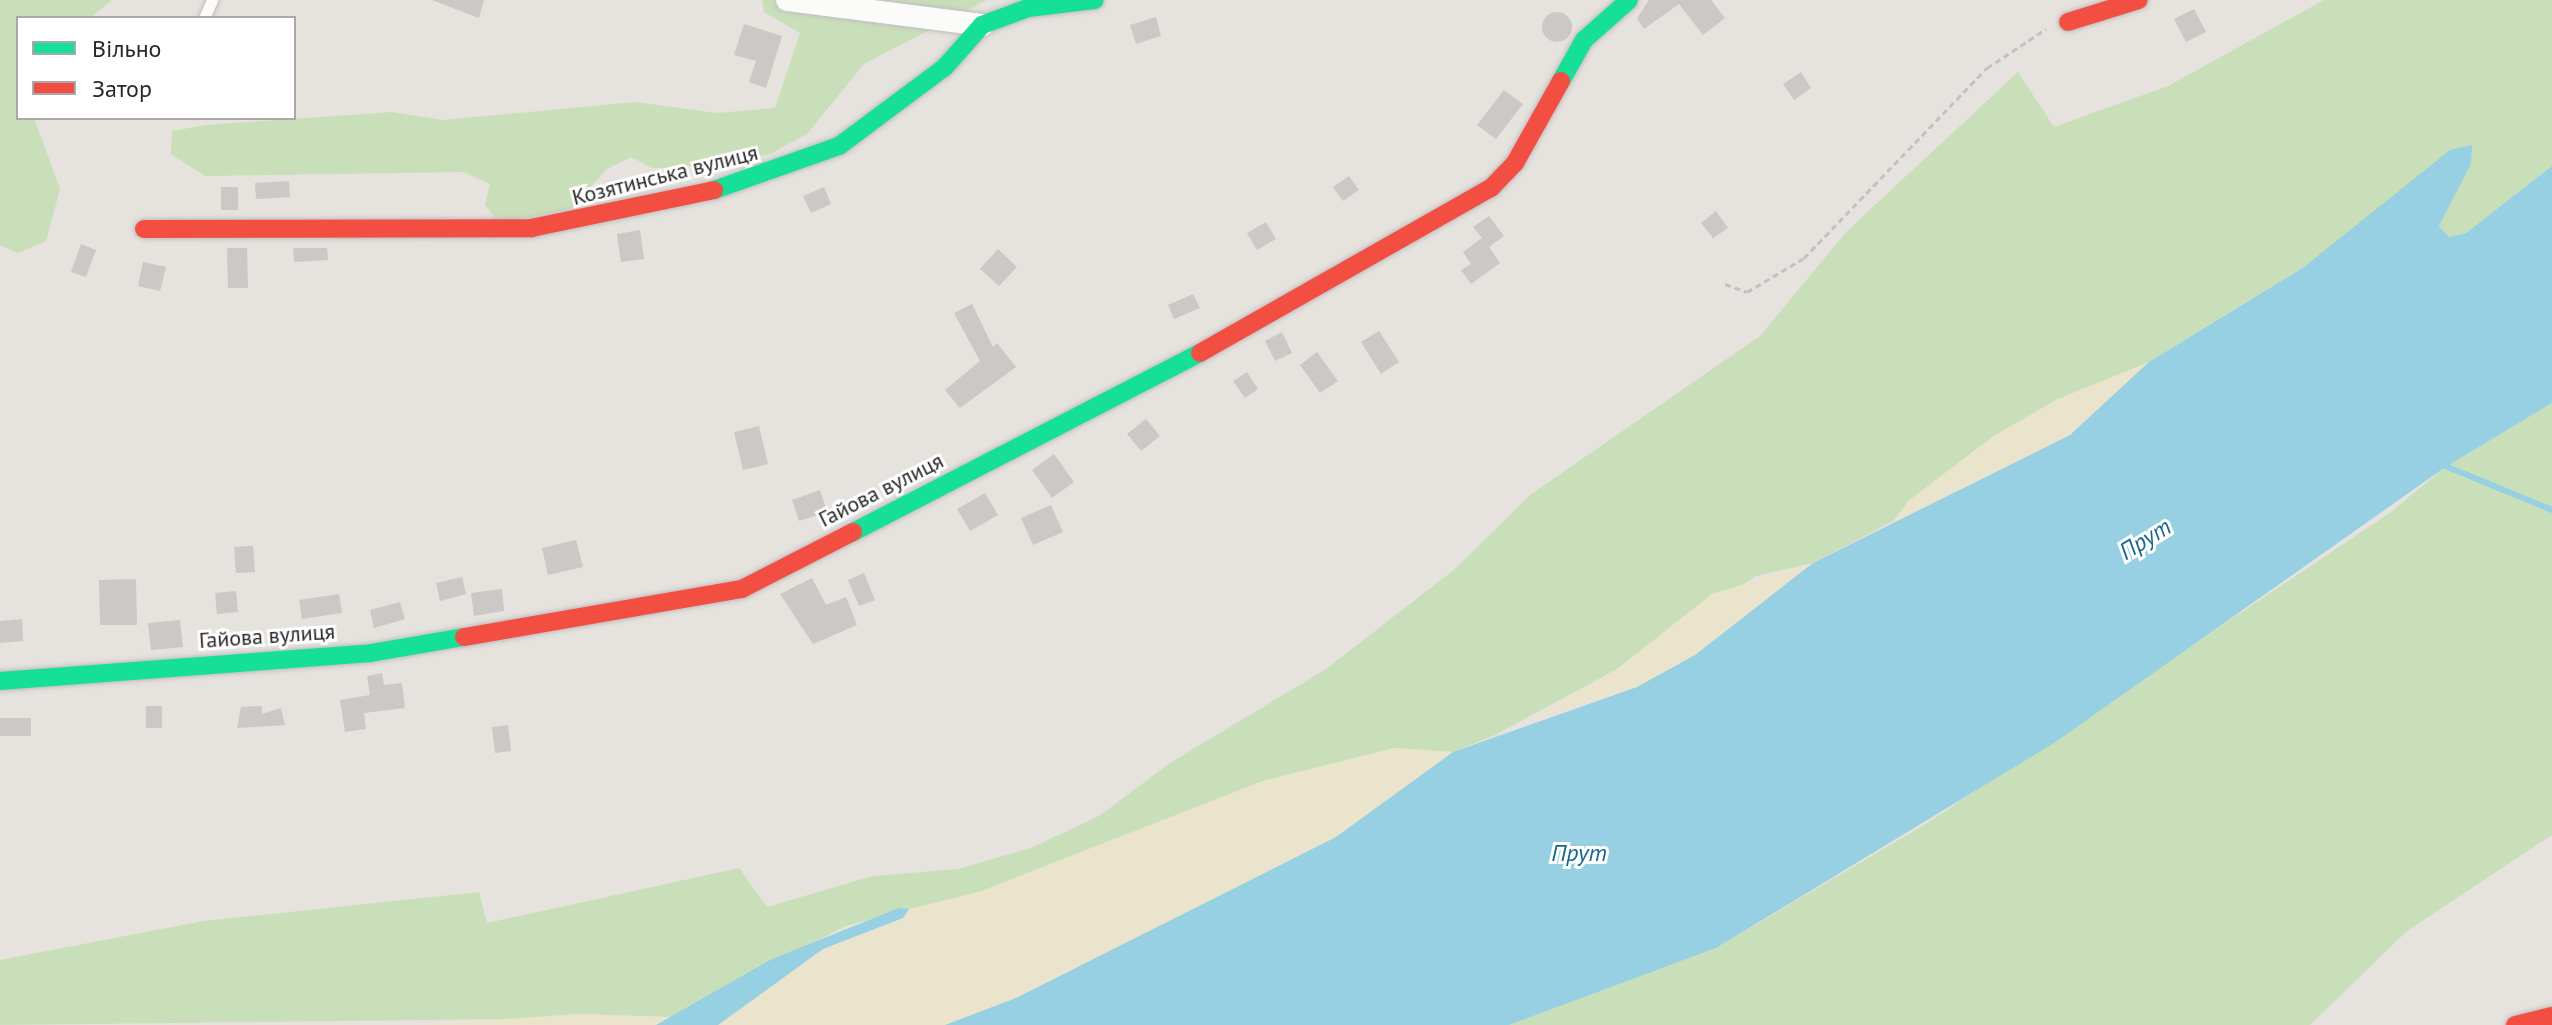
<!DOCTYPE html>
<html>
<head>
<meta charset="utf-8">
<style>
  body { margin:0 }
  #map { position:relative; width:2552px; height:1025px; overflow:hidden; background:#e6e2de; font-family:"PT Sans",sans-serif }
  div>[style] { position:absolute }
  .green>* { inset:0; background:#c9dfb9 }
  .sand>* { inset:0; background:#eae4cd }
  .water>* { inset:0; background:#96d0e2 }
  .stream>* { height:6px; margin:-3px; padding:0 3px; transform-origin:3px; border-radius:3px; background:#96d0e2 }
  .building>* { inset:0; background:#cbc8c5 }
  .round { border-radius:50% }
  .path>* { height:3px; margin-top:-1.5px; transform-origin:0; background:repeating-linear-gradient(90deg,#c3c2c2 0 6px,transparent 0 10px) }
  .roads { filter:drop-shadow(0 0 2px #c0bebf) drop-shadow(0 0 2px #c0bebf) }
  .lane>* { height:11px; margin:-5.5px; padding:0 5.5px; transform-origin:5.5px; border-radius:5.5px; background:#fbfbfa }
  .street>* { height:22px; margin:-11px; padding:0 11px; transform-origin:11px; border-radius:11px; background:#fbfbfa }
  .fast>* { height:18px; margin:-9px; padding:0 9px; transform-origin:9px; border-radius:9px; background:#16e098 }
  .jam>* { height:18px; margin:-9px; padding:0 9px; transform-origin:9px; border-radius:9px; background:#f24e42 }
  span { translate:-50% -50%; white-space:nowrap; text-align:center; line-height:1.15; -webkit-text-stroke:6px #fff; paint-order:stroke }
  .street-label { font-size:22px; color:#282828 }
  .water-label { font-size:24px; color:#17668d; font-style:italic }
  .legend { position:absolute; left:16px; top:16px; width:280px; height:104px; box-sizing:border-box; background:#fff; border:2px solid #a9a9a9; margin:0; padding:10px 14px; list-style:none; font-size:24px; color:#282828 }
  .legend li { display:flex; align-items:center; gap:16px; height:40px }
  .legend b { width:40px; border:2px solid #a9a9a9 }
</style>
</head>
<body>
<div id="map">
  <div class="green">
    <i style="clip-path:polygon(0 0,112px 0,90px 18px,18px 18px,18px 118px,34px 118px,60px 189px,46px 241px,18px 253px,0 245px)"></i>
    <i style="clip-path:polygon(762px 0,987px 0,864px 64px,807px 134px,770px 154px,675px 168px,652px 168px,631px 157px,607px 169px,571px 209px,499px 223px,485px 205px,490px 184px,463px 172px,205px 176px,171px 154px,172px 131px,206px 125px,392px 112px,443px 120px,635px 102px,717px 113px,775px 108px,800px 33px,764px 12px)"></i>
    <i style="clip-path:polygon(2324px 0,2552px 0,2552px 166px,2466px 233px,2449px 237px,2439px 226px,2471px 164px,2149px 362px,2056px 400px,1994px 436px,1909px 501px,1893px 521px,1813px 563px,1756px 576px,1617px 669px,1495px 735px,1453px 752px,1395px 748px,1263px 781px,979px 892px,845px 926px,676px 1017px,0 1025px,0 960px,203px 921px,479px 892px,487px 923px,739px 868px,767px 907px,873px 876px,958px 869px,1031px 848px,1099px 816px,1170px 763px,1326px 669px,1455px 569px,1530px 495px,1760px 336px,1847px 231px,2018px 72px,2054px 127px,2168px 86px)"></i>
    <i style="clip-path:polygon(2552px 403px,2552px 835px,2407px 931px,2310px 1025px,1509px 1025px,1716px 948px,1929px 822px,2391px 512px,2444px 468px)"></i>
  </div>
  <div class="sand">
    <i style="clip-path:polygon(2149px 362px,2070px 435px,1894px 521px,1908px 501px,1994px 436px,2056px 400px)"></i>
    <i style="clip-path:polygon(1813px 563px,1695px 655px,1637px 687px,1526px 721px,1617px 669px,1712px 594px)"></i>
    <i style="clip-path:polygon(1395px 748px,1453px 752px,1336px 837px,1016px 998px,945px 1025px,718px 1025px,775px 978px,823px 949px,903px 919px,909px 909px,979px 892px,1263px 781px)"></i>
    <i style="clip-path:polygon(579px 1014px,676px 1017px,656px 1025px,420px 1025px)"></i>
  </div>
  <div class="water">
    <i style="clip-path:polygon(2472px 145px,2471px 164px,2439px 226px,2449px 237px,2466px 233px,2552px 166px,2552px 403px,2444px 468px,2054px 743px,1716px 948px,1509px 1025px,945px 1025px,1016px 998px,1336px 837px,1453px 752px,1637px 687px,1695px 655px,1813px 563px,2070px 435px,2149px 362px,2304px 267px,2450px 150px)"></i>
    <i style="clip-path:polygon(899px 908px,909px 909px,903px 918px,823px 949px,718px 1025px,656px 1025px,772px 959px)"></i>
  </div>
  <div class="stream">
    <i style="left:2438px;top:463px;width:123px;rotate:22.4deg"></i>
  </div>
  <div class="building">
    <i style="clip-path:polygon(432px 0,484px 0,479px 18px)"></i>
    <i style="clip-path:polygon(1649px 0,1711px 0,1725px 18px,1703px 35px,1679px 4px,1644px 29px,1637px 18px)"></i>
    <i style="clip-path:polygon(2194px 9px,2206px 32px,2186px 42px,2174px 19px)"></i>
    <i class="round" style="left:1542px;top:12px;width:30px;height:30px"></i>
    <i style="clip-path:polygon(1156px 17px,1161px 36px,1136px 44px,1130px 25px)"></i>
    <i style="clip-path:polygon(744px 24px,782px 36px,766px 88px,749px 82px,756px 61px,734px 55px)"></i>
    <i style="clip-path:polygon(1801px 72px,1811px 88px,1794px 100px,1783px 84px)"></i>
    <i style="clip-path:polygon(1504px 90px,1523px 104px,1496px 139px,1477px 125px)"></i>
    <i style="clip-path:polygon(1349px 176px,1359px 190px,1343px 201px,1333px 187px)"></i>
    <i style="clip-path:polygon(289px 181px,290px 197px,256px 199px,255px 183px)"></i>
    <i style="clip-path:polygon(221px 187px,238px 187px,238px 210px,221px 210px)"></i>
    <i style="clip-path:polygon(824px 187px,831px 204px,811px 213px,803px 196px)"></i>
    <i style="clip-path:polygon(1716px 211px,1728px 228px,1713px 238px,1701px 223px)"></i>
    <i style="clip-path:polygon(1489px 216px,1504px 236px,1489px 247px,1500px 263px,1471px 284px,1461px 270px,1471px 264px,1463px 252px,1482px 238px,1473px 227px)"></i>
    <i style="clip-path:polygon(1266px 222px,1276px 239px,1257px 250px,1247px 233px)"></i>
    <i style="clip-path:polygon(640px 230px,644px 259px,621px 262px,617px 234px)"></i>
    <i style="clip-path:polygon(81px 244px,96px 250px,86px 277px,71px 272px)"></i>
    <i style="clip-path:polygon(227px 248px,247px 248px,248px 288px,228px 288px)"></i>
    <i style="clip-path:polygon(293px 248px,327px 248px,328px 260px,294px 262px)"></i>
    <i style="clip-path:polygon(998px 249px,1017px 267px,999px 286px,980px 269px)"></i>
    <i style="clip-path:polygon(143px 262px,166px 267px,160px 291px,138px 286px)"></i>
    <i style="clip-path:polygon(1193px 294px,1200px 308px,1174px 319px,1168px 305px)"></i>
    <i style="clip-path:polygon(972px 304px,993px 347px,997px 343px,1016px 367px,960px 408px,945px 390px,980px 361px,954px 313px)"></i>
    <i style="clip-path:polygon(1379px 331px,1399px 362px,1381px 374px,1361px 342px)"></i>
    <i style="clip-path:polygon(1282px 332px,1292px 353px,1275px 361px,1265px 341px)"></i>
    <i style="clip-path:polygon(1317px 352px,1338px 381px,1320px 393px,1300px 365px)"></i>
    <i style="clip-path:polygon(1247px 372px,1258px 389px,1245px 398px,1233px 381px)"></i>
    <i style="clip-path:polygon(1146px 419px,1160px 436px,1141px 451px,1127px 434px)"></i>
    <i style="clip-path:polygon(759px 426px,768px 464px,743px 470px,734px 432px)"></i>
    <i style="clip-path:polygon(1054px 454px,1074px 482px,1052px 498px,1032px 470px)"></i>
    <i style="clip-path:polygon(820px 490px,827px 512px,799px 521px,792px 500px)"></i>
    <i style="clip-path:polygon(985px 493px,998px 515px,970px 531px,957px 509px)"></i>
    <i style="clip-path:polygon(1051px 505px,1063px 532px,1033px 545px,1021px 518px)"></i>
    <i style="clip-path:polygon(576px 540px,583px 567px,548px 575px,542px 548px)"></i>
    <i style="clip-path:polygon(253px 546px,255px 572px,236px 573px,234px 547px)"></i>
    <i style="clip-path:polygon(864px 573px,875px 600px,859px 606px,848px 580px)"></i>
    <i style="clip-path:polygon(462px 577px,466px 594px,440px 601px,436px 583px)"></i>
    <i style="clip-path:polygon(812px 578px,826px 605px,846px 597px,857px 625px,813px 644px,780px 594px)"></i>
    <i style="clip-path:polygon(136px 579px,137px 625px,100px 625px,99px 580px)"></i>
    <i style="clip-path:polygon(502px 589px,504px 611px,474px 616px,471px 593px)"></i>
    <i style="clip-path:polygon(236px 591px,238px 612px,217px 614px,215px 593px)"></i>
    <i style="clip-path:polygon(339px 594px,342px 613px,302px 619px,299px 600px)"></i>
    <i style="clip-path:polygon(400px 602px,405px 619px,374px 628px,370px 610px)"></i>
    <i style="clip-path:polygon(22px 619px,23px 641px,0 643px,0 621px)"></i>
    <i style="clip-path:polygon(180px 620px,183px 647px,151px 650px,148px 623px)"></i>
    <i style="clip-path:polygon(382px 673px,384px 685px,402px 683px,405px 708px,364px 713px,366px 729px,345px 732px,340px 700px,370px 695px,367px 676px)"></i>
    <i style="clip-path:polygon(146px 706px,162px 706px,162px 728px,146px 728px)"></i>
    <i style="clip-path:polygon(262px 706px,262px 714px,281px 708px,285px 725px,237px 728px,241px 707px)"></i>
    <i style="clip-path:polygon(0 718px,31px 718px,31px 736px,0 736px)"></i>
    <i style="clip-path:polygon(508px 725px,511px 751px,495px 753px,492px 727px)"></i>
  </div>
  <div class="path">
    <i style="left:1725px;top:284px;width:23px;rotate:20deg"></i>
    <i style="left:1747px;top:292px;width:66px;rotate:-30.8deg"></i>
    <i style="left:1804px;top:258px;width:264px;rotate:-46.1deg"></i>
    <i style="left:1987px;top:68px;width:71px;rotate:-33.5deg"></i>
  </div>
  <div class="roads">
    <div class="lane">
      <i style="left:204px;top:18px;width:20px;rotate:-66deg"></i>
    </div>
    <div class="street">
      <i style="left:787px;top:0;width:197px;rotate:7.3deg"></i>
    </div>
    <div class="fast">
      <i style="left:1561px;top:81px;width:47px;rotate:-60.7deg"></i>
      <i style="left:1584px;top:40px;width:60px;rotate:-41.6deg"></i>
      <i style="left:714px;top:190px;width:133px;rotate:-19.4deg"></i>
      <i style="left:839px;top:146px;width:132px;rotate:-36.7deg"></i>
      <i style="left:945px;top:67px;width:56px;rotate:-48.6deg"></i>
      <i style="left:982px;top:25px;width:49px;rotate:-20.3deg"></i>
      <i style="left:1028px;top:8px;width:67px;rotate:-6.8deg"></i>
      <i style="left:853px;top:532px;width:390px;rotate:-27.3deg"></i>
      <i style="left:0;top:681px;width:372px;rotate:-4.3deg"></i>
      <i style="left:371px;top:653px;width:94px;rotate:-9.8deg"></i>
    </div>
    <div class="jam">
      <i style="left:2068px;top:22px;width:74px;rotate:-17.2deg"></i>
      <i style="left:144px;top:229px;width:387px;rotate:-0.1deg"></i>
      <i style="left:531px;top:228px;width:187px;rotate:-11.7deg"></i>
      <i style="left:1200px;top:353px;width:335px;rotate:-29.6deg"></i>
      <i style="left:1491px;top:188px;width:35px;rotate:-46deg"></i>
      <i style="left:1515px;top:163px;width:94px;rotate:-60.7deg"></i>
      <i style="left:464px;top:637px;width:282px;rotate:-9.8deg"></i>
      <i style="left:742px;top:589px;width:125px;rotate:-27.2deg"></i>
      <i style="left:2515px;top:1025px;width:38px;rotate:-14deg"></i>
    </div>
  </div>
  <div class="street-label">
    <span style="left:665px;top:175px;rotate:-14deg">Козятинська вулиця</span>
    <span style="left:881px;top:490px;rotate:-27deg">Гайова вулиця</span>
    <span style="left:267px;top:636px;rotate:-4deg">Гайова вулиця</span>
  </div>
  <div class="water-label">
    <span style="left:2145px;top:539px;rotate:-32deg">Прут</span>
    <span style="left:1579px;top:853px">Прут</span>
  </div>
  <ul class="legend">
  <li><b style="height:10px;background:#16e098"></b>Вільно</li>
  <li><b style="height:10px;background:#f24e42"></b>Затор</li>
  </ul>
</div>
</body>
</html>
